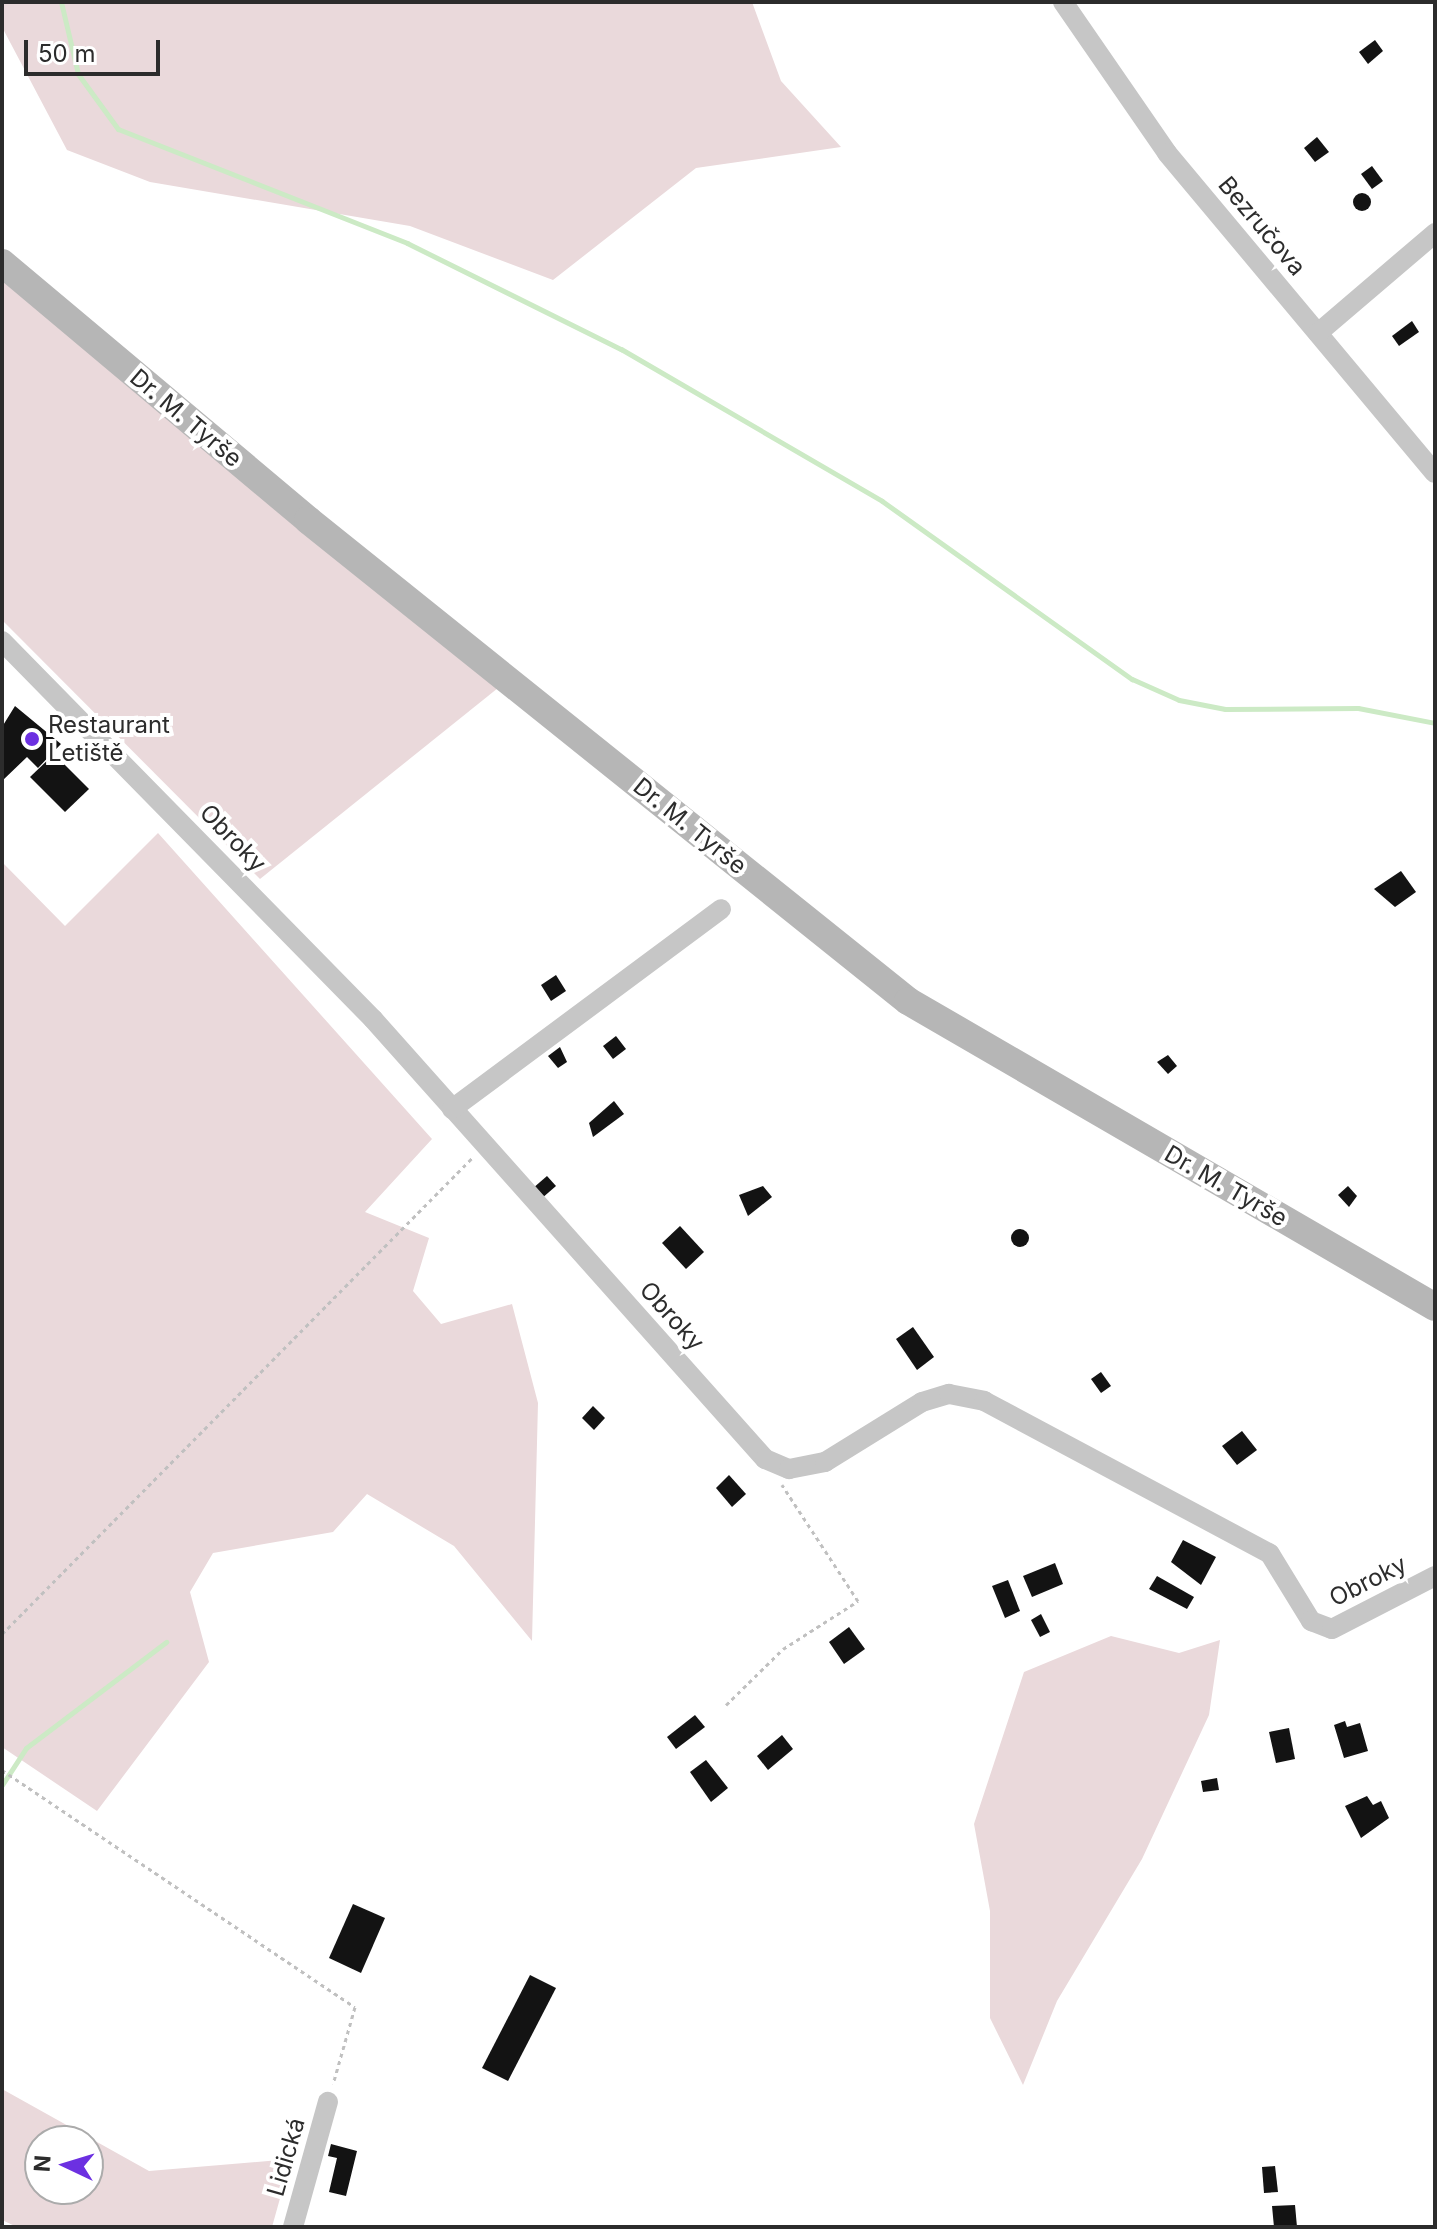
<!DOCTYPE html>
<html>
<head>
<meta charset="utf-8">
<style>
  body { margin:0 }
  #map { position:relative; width:1437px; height:2229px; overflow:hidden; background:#fff; font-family:Inter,sans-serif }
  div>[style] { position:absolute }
  .green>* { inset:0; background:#ead9db }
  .stream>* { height:5px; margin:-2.5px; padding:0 2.5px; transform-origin:2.5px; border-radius:2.5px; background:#cceac5 }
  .building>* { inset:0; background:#131313 }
  .round { border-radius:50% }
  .path>* { height:3px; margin-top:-1.5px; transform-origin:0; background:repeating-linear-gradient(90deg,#c0c0c0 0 4px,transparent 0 8px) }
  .street>* { height:20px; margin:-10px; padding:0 10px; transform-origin:10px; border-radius:10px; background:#c6c6c6 }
  .secondary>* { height:28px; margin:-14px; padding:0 14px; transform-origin:14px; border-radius:14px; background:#b6b6b6 }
  .dots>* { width:22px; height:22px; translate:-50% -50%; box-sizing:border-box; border:4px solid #fff; border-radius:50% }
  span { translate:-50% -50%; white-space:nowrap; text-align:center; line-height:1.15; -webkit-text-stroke:8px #fff; paint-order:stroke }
  .street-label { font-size:24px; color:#2c2c2c }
  .poi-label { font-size:24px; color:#2c2c2c }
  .left { translate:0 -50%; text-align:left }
  .frame { position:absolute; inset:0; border:4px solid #2c2c2c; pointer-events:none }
  .north { position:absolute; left:24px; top:2125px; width:80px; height:80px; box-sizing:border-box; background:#fff; border:2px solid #ababab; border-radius:50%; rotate:274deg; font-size:22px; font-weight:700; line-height:32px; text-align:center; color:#2c2c2c }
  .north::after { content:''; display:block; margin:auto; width:28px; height:36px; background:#6c30e1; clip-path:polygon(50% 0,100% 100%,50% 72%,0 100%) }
  .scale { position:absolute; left:24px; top:40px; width:136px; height:36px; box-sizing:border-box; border:4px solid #2c2c2c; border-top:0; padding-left:10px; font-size:24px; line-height:28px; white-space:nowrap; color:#2c2c2c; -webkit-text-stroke:6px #fff; paint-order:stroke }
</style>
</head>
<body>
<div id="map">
  <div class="green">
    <i style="clip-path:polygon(2px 2px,752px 2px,781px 81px,841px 147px,696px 168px,553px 280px,410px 226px,150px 182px,67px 150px,2px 27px)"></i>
    <i style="clip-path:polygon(2px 278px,498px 688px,260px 879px,2px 620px)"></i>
    <i style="clip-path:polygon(158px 833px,432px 1139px,365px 1212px,429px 1238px,413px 1291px,441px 1324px,512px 1304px,538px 1403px,532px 1641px,454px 1546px,367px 1494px,333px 1532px,213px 1553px,190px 1592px,209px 1662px,97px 1811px,2px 1747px,2px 862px,65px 926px)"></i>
    <i style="clip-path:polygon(1111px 1636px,1179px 1653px,1220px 1640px,1209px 1715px,1142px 1859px,1057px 2001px,1023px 2085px,990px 2018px,990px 1911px,974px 1824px,1024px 1672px)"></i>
    <i style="clip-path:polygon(evenodd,2px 2089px,149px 2171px,291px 2159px,272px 2227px,17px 2227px,2px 2220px,2px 2089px,88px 2141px,88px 2189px,40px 2189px,40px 2141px,88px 2141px)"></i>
  </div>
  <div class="stream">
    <i style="left:61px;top:2px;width:74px;rotate:76.7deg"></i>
    <i style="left:78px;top:74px;width:68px;rotate:54deg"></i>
    <i style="left:118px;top:129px;width:311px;rotate:21.5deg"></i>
    <i style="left:407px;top:243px;width:239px;rotate:26.4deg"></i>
    <i style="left:621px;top:349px;width:302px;rotate:30.2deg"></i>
    <i style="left:882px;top:501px;width:307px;rotate:35.5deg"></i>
    <i style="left:1132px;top:679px;width:51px;rotate:24.1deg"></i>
    <i style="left:1179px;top:700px;width:47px;rotate:11.1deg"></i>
    <i style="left:1225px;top:709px;width:133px;rotate:-0.4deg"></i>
    <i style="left:1358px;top:708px;width:78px;rotate:11deg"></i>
    <i style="left:2px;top:1785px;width:44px;rotate:-57deg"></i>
    <i style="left:26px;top:1748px;width:176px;rotate:-37.1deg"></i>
  </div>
  <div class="building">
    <i style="clip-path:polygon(1375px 40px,1383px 51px,1368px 64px,1359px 52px)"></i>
    <i style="clip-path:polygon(1317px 137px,1329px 152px,1315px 162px,1304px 148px)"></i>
    <i style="clip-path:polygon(1372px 166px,1383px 181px,1372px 189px,1361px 174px)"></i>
    <i class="round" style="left:1353px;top:193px;width:18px;height:18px"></i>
    <i style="clip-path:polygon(1412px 321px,1419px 332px,1399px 346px,1392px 336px)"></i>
    <i style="clip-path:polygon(15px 706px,61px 744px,38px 768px,27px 757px,2px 781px,2px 727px)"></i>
    <i style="clip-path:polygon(54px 754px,89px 789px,65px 812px,30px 777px)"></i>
    <i style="clip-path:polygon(1401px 871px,1416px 892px,1395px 907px,1374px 889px)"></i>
    <i style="clip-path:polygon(556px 975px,566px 991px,551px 1001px,541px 985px)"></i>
    <i style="clip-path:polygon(616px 1036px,626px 1049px,613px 1059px,603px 1046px)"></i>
    <i style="clip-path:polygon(560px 1047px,567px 1062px,558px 1068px,548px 1056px)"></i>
    <i style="clip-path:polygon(1168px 1055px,1177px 1066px,1168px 1074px,1157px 1062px)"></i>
    <i style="clip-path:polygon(614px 1101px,624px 1114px,593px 1137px,589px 1123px)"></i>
    <i style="clip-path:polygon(547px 1176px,556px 1186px,541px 1199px,532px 1189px)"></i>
    <i style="clip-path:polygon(763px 1186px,772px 1197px,748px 1216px,739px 1195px)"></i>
    <i style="clip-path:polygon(1348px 1186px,1357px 1196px,1349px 1207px,1338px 1195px)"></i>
    <i style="clip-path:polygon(680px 1226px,704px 1252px,686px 1269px,662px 1243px)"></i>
    <i class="round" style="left:1011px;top:1229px;width:18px;height:18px"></i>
    <i style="clip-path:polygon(913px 1327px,934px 1357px,917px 1370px,896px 1339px)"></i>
    <i style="clip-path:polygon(1101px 1372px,1111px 1386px,1101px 1393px,1091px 1379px)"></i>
    <i style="clip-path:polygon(593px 1406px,605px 1418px,594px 1430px,582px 1418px)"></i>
    <i style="clip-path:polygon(1242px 1431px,1257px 1450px,1237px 1465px,1222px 1446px)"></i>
    <i style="clip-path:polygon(729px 1475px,746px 1494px,732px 1507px,716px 1488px)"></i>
    <i style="clip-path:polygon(1183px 1540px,1216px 1557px,1201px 1585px,1171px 1562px)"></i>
    <i style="clip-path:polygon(1055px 1563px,1063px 1584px,1032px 1597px,1023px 1576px)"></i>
    <i style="clip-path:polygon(1157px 1576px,1194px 1597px,1187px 1609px,1149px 1589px)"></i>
    <i style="clip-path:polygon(1008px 1580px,1020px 1611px,1005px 1618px,992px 1586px)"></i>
    <i style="clip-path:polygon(1041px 1614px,1050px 1632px,1040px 1637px,1031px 1620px)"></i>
    <i style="clip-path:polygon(849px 1627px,865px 1649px,844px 1664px,829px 1642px)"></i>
    <i style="clip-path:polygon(695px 1715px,705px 1727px,676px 1749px,667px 1737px)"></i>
    <i style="clip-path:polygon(1345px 1721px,1347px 1727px,1360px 1723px,1368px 1751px,1344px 1758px,1334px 1725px)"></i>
    <i style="clip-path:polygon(1289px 1728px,1295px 1759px,1276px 1763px,1269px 1732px)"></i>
    <i style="clip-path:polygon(782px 1735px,793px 1749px,768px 1770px,757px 1756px)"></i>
    <i style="clip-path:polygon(706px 1760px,728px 1788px,711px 1802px,690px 1772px)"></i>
    <i style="clip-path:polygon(1217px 1778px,1219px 1790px,1203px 1792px,1201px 1781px)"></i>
    <i style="clip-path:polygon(1367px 1796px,1373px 1805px,1381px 1801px,1389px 1818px,1361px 1838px,1345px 1806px)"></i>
    <i style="clip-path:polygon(353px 1904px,385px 1918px,361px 1973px,329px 1958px)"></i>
    <i style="clip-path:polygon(530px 1975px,556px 1988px,508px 2081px,482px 2068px)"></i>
    <i style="clip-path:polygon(331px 2144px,357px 2151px,346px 2196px,329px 2192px,337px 2158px,328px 2156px)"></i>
    <i style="clip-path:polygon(1275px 2166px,1278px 2192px,1264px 2193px,1262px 2167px)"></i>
    <i style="clip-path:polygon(1295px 2205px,1297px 2227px,1274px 2227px,1272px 2206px)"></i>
  </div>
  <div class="path">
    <i style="left:2px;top:1634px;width:670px;rotate:-45.36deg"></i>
    <i style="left:726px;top:1705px;width:80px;rotate:-44.5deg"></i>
    <i style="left:783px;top:1649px;width:89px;rotate:-32.6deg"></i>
    <i style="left:858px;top:1601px;width:139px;rotate:-123.2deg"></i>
    <i style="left:2px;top:1770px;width:425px;rotate:33.9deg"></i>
    <i style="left:355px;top:2007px;width:80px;rotate:105.9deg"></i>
  </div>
  <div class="street">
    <i style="left:1063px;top:2px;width:183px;rotate:55.4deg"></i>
    <i style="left:1167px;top:153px;width:417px;rotate:50.1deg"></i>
    <i style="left:1318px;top:333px;width:154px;rotate:-40.5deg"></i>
    <i style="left:2px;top:641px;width:530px;rotate:45.54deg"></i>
    <i style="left:373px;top:1019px;width:589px;rotate:48.3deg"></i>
    <i style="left:765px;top:1459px;width:26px;rotate:23deg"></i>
    <i style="left:789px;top:1469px;width:37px;rotate:-11deg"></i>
    <i style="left:825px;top:1462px;width:114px;rotate:-31.7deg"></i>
    <i style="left:922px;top:1402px;width:28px;rotate:-17deg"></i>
    <i style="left:949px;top:1394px;width:36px;rotate:11deg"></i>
    <i style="left:984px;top:1401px;width:324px;rotate:28.1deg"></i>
    <i style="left:1270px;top:1554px;width:79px;rotate:58.5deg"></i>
    <i style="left:1311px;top:1621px;width:22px;rotate:21deg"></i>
    <i style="left:1332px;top:1629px;width:116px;rotate:-27.2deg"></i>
    <i style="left:452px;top:1109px;width:335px;rotate:-36.6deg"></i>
    <i style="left:293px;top:2227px;width:130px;rotate:-74.4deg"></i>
  </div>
  <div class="secondary">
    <i style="left:2px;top:263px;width:400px;rotate:40deg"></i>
    <i style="left:308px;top:520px;width:769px;rotate:38.72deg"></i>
    <i style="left:908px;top:1001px;width:609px;rotate:30.14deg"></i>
  </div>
  <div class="dots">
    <i style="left:32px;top:739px;background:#6c30e1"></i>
  </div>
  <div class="street-label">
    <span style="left:1262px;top:226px;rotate:50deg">Bezručova</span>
    <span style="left:186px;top:418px;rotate:40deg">Dr. M. Tyrše</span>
    <span style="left:690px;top:826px;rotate:39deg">Dr. M. Tyrše</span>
    <span style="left:233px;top:838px;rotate:46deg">Obroky</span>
    <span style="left:1226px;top:1186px;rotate:30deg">Dr. M. Tyrše</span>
    <span style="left:672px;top:1316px;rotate:48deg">Obroky</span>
    <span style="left:1368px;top:1581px;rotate:-27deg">Obroky</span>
    <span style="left:286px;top:2157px;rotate:-74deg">Lidická</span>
  </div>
  <div class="poi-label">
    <span class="left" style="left:48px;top:739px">Restaurant<br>Letiště</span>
  </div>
  <div class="frame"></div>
  <div class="north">N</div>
  <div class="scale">50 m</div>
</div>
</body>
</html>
